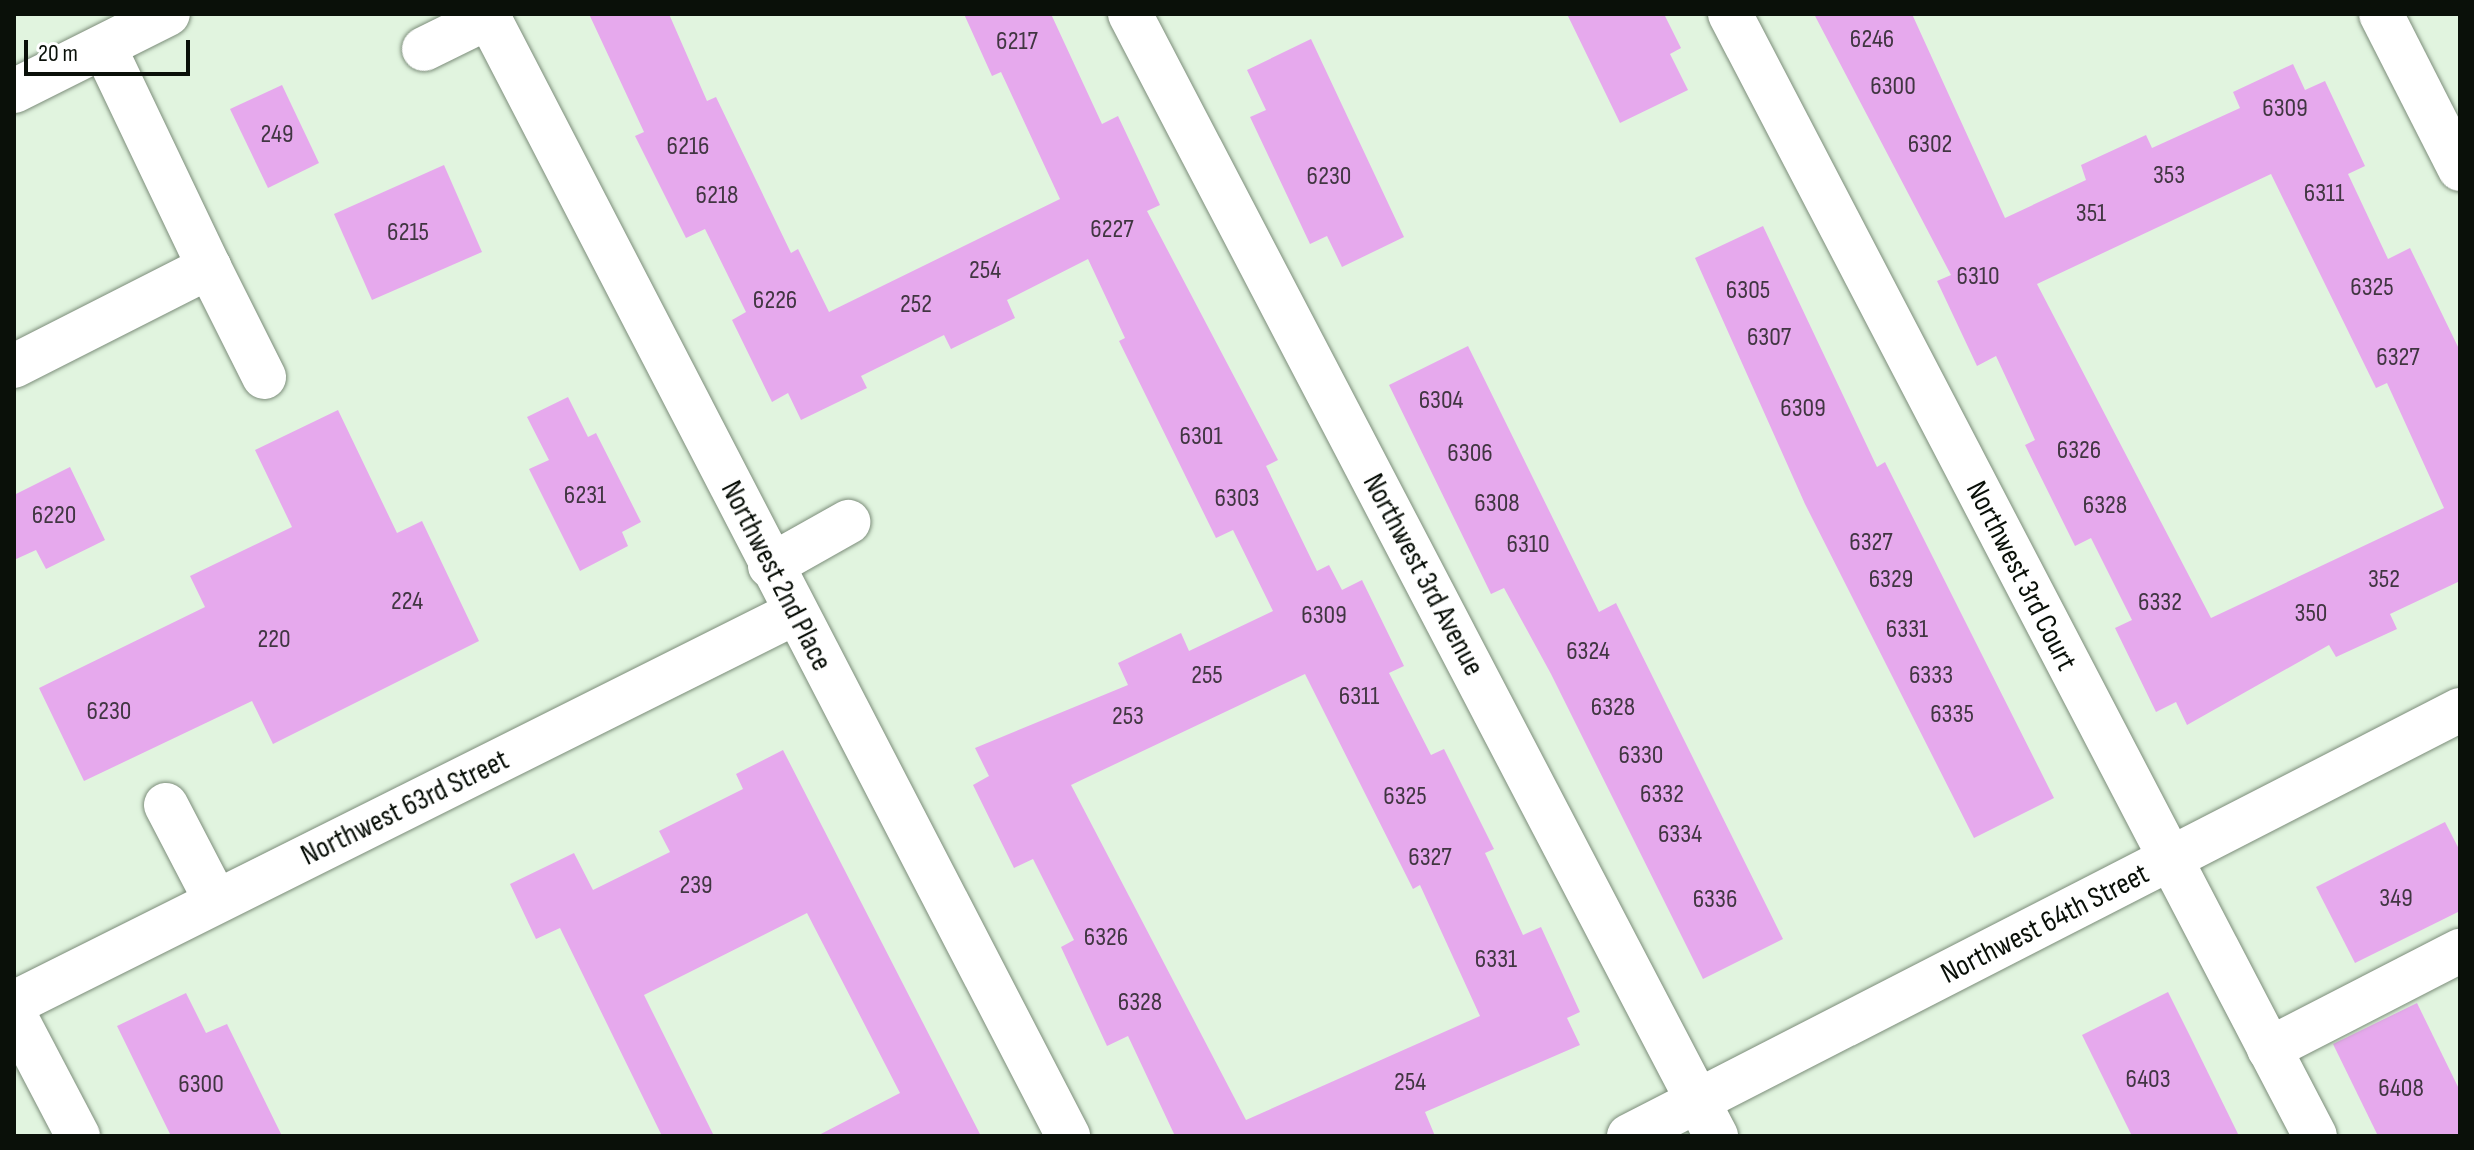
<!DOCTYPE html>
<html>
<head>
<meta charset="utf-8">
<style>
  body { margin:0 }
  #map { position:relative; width:2474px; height:1150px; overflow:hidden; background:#e1f4df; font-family:"Sofia Sans Condensed",sans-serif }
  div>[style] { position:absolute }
  .building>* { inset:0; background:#e6a9ed }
  .roads { filter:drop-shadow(0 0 2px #7c8d7a) drop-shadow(0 0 2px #7c8d7a) }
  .minor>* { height:44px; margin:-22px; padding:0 22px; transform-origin:22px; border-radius:22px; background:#fff }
  .major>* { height:44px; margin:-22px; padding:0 22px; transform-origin:22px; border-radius:22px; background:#fff }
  span { translate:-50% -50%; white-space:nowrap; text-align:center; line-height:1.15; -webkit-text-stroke:8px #fff; paint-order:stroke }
  .number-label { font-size:26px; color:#413642 }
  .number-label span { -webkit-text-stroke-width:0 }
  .street-label { font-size:30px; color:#0a1009 }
  .frame { position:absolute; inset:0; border:16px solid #0a1009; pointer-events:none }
  .scale { position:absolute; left:24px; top:40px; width:166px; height:36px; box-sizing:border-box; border:4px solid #0a1009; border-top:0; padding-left:10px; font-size:24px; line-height:28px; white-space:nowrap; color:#0a1009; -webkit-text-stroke:6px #fff; paint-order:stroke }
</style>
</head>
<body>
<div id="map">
  <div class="building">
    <i style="clip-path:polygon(evenodd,589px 14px,669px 14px,707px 101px,716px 97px,791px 253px,798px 249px,829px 312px,1060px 199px,1001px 72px,992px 76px,964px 14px,1051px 14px,1102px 124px,1118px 116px,1160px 205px,1147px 211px,1278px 460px,1266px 466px,1317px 571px,1329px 565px,1342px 590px,1362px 580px,1404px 666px,1389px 673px,1431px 755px,1444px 749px,1494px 849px,1485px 853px,1523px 935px,1541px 927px,1580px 1012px,1567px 1018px,1580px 1045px,1425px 1112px,1435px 1136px,1175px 1136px,1128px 1036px,1107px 1046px,1061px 947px,1074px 940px,1033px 859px,1014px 868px,973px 785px,989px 776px,975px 748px,1128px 685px,1118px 663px,1181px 633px,1189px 651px,1273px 611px,1233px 530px,1216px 538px,1119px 341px,1125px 338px,1088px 259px,1007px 300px,1015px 318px,951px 349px,944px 335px,861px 376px,867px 388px,801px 420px,788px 393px,772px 402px,732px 320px,746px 312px,705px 229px,686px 238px,635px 136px,644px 132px,589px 14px,1305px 674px,1413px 889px,1420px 885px,1480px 1016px,1246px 1120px,1071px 785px,1305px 674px)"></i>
    <i style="clip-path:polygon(1567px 14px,1664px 14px,1681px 48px,1670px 54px,1688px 90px,1620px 123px)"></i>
    <i style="clip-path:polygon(evenodd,1814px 14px,1912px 14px,2005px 218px,2086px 180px,2081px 165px,2146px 135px,2152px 148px,2240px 108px,2233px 92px,2293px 64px,2305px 90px,2325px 81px,2365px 166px,2348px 174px,2388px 259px,2410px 248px,2460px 351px,2460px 581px,2390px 614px,2397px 629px,2336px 657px,2329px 645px,2187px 725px,2176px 702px,2156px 712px,2115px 628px,2132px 620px,2091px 538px,2075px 546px,2025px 445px,2035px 440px,1996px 356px,1977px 366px,1937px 281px,1951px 275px,1814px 14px,2271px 174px,2376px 388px,2387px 383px,2444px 508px,2211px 618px,2037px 284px,2271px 174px)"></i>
    <i style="clip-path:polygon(1311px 39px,1404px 237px,1342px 267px,1327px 236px,1310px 244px,1250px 117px,1266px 110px,1247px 70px)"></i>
    <i style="clip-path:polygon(282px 85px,319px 163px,268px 188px,230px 109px)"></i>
    <i style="clip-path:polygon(444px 165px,482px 252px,372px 300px,334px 214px)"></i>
    <i style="clip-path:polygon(1763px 226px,1877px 467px,1885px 462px,2054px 798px,1974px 838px,1805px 504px,1695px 258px)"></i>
    <i style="clip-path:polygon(1468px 346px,1599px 612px,1616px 603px,1783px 939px,1703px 979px,1551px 674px,1504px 588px,1491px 594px,1389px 385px)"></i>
    <i style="clip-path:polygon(568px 397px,588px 437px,596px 433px,641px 522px,622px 532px,628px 546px,580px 571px,529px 469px,549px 460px,527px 417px)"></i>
    <i style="clip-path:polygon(338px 410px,397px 533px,422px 521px,479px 641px,273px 744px,252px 701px,84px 781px,39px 688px,205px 607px,190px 576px,292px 527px,255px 450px)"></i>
    <i style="clip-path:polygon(70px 467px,105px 540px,46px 569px,36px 550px,14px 560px,14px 495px)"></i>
    <i style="clip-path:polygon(783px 750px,981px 1136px,817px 1136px,900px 1093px,807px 913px,644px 995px,714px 1136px,662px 1136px,560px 928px,536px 939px,510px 884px,574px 853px,593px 890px,670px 852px,659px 831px,743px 789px,736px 774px)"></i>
    <i style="clip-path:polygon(2445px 822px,2460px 851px,2460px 911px,2355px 963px,2316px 887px)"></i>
    <i style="clip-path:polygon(2168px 992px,2190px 1036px,2239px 1136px,2132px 1136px,2082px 1035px)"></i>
    <i style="clip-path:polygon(186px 993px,206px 1033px,227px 1024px,282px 1136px,171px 1136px,117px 1026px)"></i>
    <i style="clip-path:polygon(2417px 1003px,2460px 1091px,2460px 1136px,2378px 1136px,2333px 1044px)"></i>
  </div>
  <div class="roads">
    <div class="minor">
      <i style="left:487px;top:14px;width:1264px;rotate:62.62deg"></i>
      <i style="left:1130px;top:14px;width:1266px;rotate:62.42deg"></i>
      <i style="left:1730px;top:14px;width:1265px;rotate:62.46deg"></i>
      <i style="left:2381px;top:14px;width:174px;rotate:63deg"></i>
      <i style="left:424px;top:49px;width:72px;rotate:-26.2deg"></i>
      <i style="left:209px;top:267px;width:123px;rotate:63.4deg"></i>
      <i style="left:14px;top:366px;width:219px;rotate:-26.9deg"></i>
      <i style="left:209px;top:267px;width:244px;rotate:-115.5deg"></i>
      <i style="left:770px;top:566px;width:90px;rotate:-29.4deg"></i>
      <i style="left:166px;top:805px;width:108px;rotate:62.5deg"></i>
      <i style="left:14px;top:1003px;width:873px;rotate:-26.54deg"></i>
      <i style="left:14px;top:1014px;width:138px;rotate:62.3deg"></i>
      <i style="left:2269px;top:1049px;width:215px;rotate:-27.2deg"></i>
      <i style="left:1629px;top:1136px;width:934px;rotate:-27.14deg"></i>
    </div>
    <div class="major">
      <i style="left:14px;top:91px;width:172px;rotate:-26.6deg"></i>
    </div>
  </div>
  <div class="number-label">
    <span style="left:1872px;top:40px">6246</span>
    <span style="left:1017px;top:42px">6217</span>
    <span style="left:1893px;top:87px">6300</span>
    <span style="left:2285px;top:109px">6309</span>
    <span style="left:277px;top:135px">249</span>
    <span style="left:1930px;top:145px">6302</span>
    <span style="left:688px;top:147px">6216</span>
    <span style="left:2169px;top:176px">353</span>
    <span style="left:1329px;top:177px">6230</span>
    <span style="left:2324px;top:194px">6311</span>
    <span style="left:717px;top:196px">6218</span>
    <span style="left:2091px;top:214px">351</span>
    <span style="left:1112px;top:230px">6227</span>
    <span style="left:408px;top:233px">6215</span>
    <span style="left:985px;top:271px">254</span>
    <span style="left:1978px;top:277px">6310</span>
    <span style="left:2372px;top:288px">6325</span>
    <span style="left:1748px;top:291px">6305</span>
    <span style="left:775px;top:301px">6226</span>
    <span style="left:916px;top:305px">252</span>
    <span style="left:1769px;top:338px">6307</span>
    <span style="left:2398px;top:358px">6327</span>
    <span style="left:1441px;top:401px">6304</span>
    <span style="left:1803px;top:409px">6309</span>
    <span style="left:1201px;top:437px">6301</span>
    <span style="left:2079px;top:451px">6326</span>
    <span style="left:1470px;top:454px">6306</span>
    <span style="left:585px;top:496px">6231</span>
    <span style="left:1237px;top:499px">6303</span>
    <span style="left:1497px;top:504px">6308</span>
    <span style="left:2105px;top:506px">6328</span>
    <span style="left:54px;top:516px">6220</span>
    <span style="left:1871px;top:543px">6327</span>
    <span style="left:1528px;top:545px">6310</span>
    <span style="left:1891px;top:580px">6329</span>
    <span style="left:2384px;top:580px">352</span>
    <span style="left:407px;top:602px">224</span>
    <span style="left:2160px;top:603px">6332</span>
    <span style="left:2311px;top:614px">350</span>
    <span style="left:1324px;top:616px">6309</span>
    <span style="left:1907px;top:630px">6331</span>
    <span style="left:274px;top:640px">220</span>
    <span style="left:1588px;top:652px">6324</span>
    <span style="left:1207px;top:676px">255</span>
    <span style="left:1931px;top:676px">6333</span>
    <span style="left:1359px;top:697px">6311</span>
    <span style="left:1613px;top:708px">6328</span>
    <span style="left:109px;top:712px">6230</span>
    <span style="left:1952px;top:715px">6335</span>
    <span style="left:1128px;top:717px">253</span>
    <span style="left:1641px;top:756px">6330</span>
    <span style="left:1662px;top:795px">6332</span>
    <span style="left:1405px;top:797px">6325</span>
    <span style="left:1680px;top:835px">6334</span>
    <span style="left:1430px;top:858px">6327</span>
    <span style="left:696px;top:886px">239</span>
    <span style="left:2396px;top:899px">349</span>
    <span style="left:1715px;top:900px">6336</span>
    <span style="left:1106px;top:938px">6326</span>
    <span style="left:1496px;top:960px">6331</span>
    <span style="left:1140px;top:1003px">6328</span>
    <span style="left:2148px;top:1080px">6403</span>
    <span style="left:1410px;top:1083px">254</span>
    <span style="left:201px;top:1085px">6300</span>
    <span style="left:2401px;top:1089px">6408</span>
  </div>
  <div class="street-label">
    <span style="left:1423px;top:575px;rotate:62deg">Northwest 3rd Avenue</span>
    <span style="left:776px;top:576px;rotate:63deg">Northwest 2nd Place</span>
    <span style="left:2021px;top:576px;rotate:63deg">Northwest 3rd Court</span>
    <span style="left:405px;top:808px;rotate:-26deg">Northwest 63rd Street</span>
    <span style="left:2045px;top:924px;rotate:-27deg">Northwest 64th Street</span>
  </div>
  <div class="frame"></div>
  <div class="scale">20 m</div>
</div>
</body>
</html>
